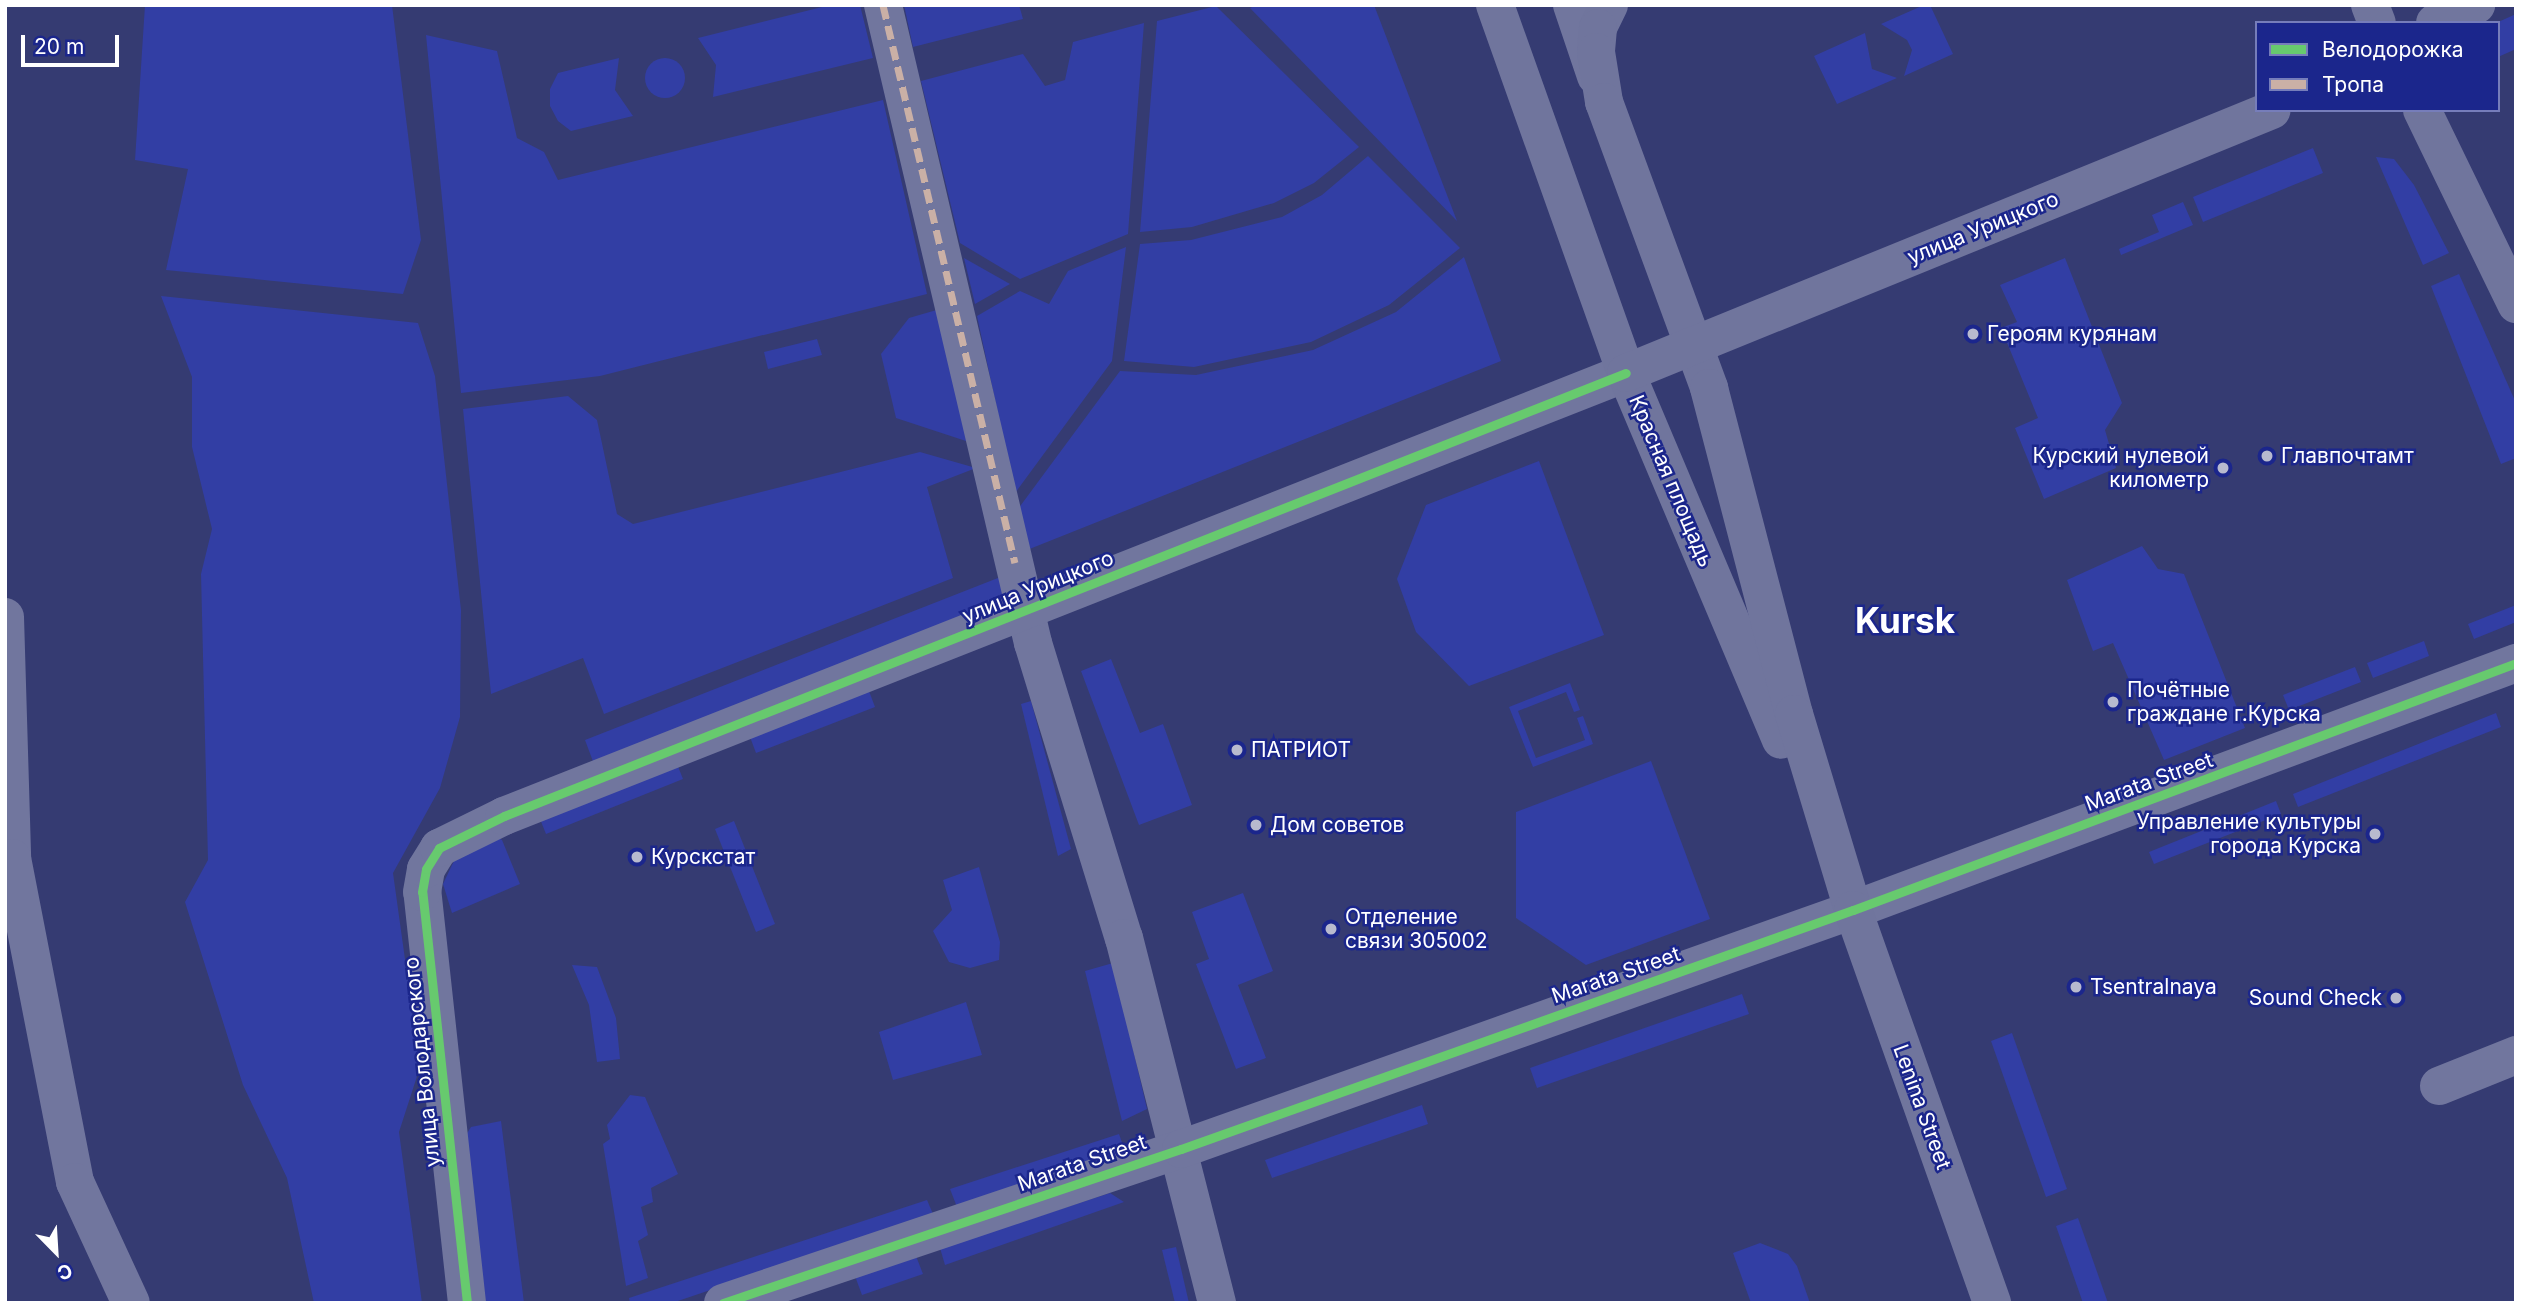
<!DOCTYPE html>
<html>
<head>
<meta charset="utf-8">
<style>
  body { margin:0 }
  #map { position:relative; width:2521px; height:1308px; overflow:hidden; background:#353b72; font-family:Inter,sans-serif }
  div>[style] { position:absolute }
  .green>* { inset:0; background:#323ea4 }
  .round { border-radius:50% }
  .minor>* { height:38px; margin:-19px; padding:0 19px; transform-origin:19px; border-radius:19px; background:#71769e }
  .major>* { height:38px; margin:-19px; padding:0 19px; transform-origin:19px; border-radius:19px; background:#70759d }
  .quiet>* { height:7px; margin-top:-3.5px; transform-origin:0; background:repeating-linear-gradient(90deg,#cab0a6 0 14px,transparent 0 21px) }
  .cycleway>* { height:9px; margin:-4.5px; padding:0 4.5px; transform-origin:4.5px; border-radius:4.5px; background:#67ca6e }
  .dots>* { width:19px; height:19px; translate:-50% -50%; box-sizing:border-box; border:4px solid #1b268c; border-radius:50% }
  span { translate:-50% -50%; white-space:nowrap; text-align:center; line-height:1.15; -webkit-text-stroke:5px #1b268c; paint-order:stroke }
  .street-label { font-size:21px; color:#fff }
  .poi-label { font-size:21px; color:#fff }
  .left { translate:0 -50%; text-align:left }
  .right { translate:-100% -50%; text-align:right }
  .town-label { font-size:35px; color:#fff; font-weight:700 }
  .frame { position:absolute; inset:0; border:7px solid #fff; pointer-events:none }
  .legend { position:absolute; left:2255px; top:21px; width:245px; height:91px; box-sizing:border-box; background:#1b268c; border:2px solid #767dba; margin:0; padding:9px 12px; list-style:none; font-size:21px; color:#fff }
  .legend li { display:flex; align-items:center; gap:14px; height:35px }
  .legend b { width:35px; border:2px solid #767dba }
  .north { position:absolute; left:21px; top:1217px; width:70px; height:70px; -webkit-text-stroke:5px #1b268c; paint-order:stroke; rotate:156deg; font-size:19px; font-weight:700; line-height:28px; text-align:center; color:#fff }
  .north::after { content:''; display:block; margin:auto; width:24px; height:32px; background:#fff; clip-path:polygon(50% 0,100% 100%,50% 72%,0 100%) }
  .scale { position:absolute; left:21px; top:35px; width:98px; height:32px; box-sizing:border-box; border:4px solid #fff; border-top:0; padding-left:9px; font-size:21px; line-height:24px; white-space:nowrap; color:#fff; -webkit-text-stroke:5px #1b268c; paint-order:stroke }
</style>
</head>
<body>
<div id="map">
  <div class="green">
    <i style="clip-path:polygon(145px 5px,392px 5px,421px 240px,403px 294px,166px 270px,188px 169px,135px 160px)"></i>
    <i style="clip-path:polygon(830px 5px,860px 5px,873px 58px,713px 97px,716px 65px,698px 38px)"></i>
    <i style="clip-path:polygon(904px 5px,1019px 5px,1023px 19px,913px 47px)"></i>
    <i style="clip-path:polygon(1257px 5px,1374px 5px,1457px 221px,1250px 8px)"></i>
    <i style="clip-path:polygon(1924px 5px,1930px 5px,1953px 54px,1904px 76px,1912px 50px,1907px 40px,1881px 24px)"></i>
    <i style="clip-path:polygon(1216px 6px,1359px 147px,1314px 183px,1274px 203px,1192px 227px,1140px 232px,1157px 21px)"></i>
    <i style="clip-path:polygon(2516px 14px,2516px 49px,2498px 57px,2496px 23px)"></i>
    <i style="clip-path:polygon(1144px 23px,1128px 234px,1020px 279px,960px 243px,921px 81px,1023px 54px,1045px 86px,1065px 80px,1073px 42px)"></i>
    <i style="clip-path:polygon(1865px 33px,1872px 69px,1897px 78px,1837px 104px,1814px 56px)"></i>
    <i style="clip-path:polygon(426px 35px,497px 51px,517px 138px,544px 152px,558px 180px,883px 100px,927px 294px,600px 376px,461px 393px)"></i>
    <i class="round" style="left:645px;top:58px;width:40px;height:40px"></i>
    <i style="clip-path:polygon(619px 58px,615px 90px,633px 116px,571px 131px,558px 121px,550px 106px,550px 89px,558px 73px)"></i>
    <i style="clip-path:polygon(2313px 148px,2323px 173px,2203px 222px,2193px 197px)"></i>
    <i style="clip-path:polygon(1368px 156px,1460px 248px,1389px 305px,1311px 342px,1194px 367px,1124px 361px,1140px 244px,1191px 240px,1282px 217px,1322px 195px)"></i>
    <i style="clip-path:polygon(2376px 157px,2394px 159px,2414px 185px,2449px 253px,2423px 265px)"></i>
    <i style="clip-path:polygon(2183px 202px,2193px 225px,2121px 255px,2119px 249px,2159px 232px,2152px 215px)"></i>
    <i style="clip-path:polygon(1126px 247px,1112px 361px,1015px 493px,977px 316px,1020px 291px,1049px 304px,1068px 271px)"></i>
    <i style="clip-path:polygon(1464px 257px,1501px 361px,1027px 550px,1018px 509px,1120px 371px,1196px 375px,1313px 350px,1396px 312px)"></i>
    <i style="clip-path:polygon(964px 258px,1010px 284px,975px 304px)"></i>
    <i style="clip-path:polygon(2065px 258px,2122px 403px,2105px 430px,2116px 468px,2044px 499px,2015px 428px,2038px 418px,2001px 328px,2017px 322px,2000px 285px)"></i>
    <i style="clip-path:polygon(2459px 274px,2516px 403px,2516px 458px,2501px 464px,2431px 286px)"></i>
    <i style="clip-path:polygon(161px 296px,418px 323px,435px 376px,461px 610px,460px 717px,440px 788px,393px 873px,420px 1067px,399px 1132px,422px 1303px,314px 1303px,287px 1178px,243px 1085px,185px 902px,208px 860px,201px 574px,212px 529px,192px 447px,192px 377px)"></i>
    <i style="clip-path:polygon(940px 309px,972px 443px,896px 418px,881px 354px,909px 318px)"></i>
    <i style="clip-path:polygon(817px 339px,822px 355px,768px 369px,764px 352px)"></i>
    <i style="clip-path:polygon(568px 396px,597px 420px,617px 514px,633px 524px,920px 452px,976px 468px,927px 487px,953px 578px,604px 714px,583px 658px,491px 694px,463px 409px)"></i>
    <i style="clip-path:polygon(1539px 461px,1604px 635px,1469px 686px,1416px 632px,1397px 579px,1426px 505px)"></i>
    <i style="clip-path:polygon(2142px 546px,2158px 569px,2184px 574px,2245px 728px,2164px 760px,2113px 643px,2093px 651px,2067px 580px)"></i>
    <i style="clip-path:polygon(1003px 576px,1002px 597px,994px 604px,594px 764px,585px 740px)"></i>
    <i style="clip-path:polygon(2516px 605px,2516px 622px,2474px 639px,2468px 624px)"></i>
    <i style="clip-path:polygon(2424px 641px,2429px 656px,2373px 678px,2367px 663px)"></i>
    <i style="clip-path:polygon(1111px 659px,1140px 733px,1163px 724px,1192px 805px,1139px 825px,1081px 671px)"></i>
    <i style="clip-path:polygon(2355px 667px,2361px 682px,2289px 710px,2283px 695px)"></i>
    <i style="clip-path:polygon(1570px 683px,1580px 710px,1574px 712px,1566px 692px,1518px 711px,1536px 758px,1585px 740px,1577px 718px,1583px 716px,1593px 744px,1533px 767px,1509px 707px)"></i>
    <i style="clip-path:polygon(869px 691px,875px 707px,756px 753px,750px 737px)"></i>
    <i style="clip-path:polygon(1031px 701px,1071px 849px,1058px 856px,1021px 704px)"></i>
    <i style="clip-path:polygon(2496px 713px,2501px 727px,2298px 807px,2293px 794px)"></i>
    <i style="clip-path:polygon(1651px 761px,1710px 919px,1586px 965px,1516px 918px,1516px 812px)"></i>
    <i style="clip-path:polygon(677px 764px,683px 779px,546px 834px,540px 819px)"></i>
    <i style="clip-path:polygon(2276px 801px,2281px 814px,2154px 864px,2149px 852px)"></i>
    <i style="clip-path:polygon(734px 821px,775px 924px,756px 932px,715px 829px)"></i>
    <i style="clip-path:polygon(491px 834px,502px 840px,520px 884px,452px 913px,443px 884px,461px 846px)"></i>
    <i style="clip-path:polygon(979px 867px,1000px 942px,999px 960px,970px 968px,949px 962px,933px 931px,952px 910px,943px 880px)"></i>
    <i style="clip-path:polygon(1243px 893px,1273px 971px,1238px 985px,1266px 1058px,1236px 1069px,1196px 964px,1209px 959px,1192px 912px)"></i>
    <i style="clip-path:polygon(1113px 963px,1147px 1109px,1122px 1121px,1085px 971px)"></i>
    <i style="clip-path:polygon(572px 965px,597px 967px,616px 1018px,620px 1059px,597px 1062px,589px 1005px)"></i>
    <i style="clip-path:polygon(1742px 994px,1749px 1014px,1537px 1088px,1530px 1068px)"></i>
    <i style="clip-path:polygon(966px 1002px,982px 1055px,893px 1080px,879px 1032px)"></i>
    <i style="clip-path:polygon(2012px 1033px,2067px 1189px,2046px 1197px,1991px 1041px)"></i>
    <i style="clip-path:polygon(630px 1095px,645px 1097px,678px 1174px,651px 1188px,653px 1202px,641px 1207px,648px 1235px,638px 1241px,648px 1278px,626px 1286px,603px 1144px,610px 1139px,607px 1125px)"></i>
    <i style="clip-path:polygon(1422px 1105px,1428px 1124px,1272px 1178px,1265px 1160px)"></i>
    <i style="clip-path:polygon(501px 1121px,524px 1303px,477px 1303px,460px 1144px,471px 1127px)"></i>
    <i style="clip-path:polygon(1119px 1134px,1125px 1151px,957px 1207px,950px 1189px)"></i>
    <i style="clip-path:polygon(1110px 1193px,1124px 1202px,945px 1265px,940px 1248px)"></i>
    <i style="clip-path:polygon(927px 1200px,933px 1214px,672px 1303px,630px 1303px,629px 1298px)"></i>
    <i style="clip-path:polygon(2078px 1218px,2108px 1303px,2083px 1303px,2056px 1226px)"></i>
    <i style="clip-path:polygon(1760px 1243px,1788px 1254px,1797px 1266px,1810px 1303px,1751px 1303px,1733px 1253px)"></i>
    <i style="clip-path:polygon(1176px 1247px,1189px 1303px,1175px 1303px,1162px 1250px)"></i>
    <i style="clip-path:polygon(916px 1256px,923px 1274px,862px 1295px,855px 1276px)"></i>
  </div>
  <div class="minor">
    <i style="left:883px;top:5px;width:655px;rotate:76.77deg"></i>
    <i style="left:1033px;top:643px;width:309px;rotate:72.9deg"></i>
    <i style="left:1124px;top:938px;width:377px;rotate:75.7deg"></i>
    <i style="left:1572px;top:5px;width:75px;rotate:71.3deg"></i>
    <i style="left:2435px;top:23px;width:45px;rotate:-23.7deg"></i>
    <i style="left:5px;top:617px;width:241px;rotate:88.3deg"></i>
    <i style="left:12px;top:858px;width:330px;rotate:79deg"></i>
    <i style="left:75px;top:1182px;width:133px;rotate:65.2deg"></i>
    <i style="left:2439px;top:1086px;width:83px;rotate:-21.9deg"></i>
    <i style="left:467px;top:1303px;width:413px;rotate:-96.2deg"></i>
    <i style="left:422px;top:892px;width:23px;rotate:-80deg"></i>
    <i style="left:426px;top:869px;width:25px;rotate:-58deg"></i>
    <i style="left:439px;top:848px;width:72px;rotate:-26.2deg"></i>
    <i style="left:504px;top:816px;width:1206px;rotate:-21.55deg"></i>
    <i style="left:723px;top:1303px;width:483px;rotate:-18.6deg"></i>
    <i style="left:1181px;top:1149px;width:713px;rotate:-19.58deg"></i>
    <i style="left:1853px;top:910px;width:708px;rotate:-20.43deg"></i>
  </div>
  <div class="major">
    <i style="left:1495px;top:5px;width:391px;rotate:70.4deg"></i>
    <i style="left:1626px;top:373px;width:398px;rotate:67.1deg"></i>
    <i style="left:1609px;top:5px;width:25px;rotate:116deg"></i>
    <i style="left:1598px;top:28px;width:24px;rotate:95deg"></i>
    <i style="left:1596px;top:52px;width:51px;rotate:80.9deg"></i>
    <i style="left:1604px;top:102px;width:305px;rotate:69.8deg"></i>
    <i style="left:1709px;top:388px;width:337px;rotate:75.4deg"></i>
    <i style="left:1794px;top:714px;width:205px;rotate:73.2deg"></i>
    <i style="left:1853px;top:910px;width:417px;rotate:70.5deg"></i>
    <i style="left:2370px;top:5px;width:19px;rotate:69deg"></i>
    <i style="left:2422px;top:110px;width:216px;rotate:64.1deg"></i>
    <i style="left:1626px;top:373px;width:697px;rotate:-22.15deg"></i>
  </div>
  <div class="quiet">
    <i style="left:883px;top:5px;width:573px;rotate:76.69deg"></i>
  </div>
  <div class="cycleway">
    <i style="left:467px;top:1303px;width:413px;rotate:-96.2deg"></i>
    <i style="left:422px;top:892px;width:23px;rotate:-80deg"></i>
    <i style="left:426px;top:869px;width:25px;rotate:-58deg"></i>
    <i style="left:439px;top:848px;width:72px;rotate:-26.2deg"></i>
    <i style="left:504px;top:816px;width:1206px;rotate:-21.55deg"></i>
    <i style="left:723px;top:1303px;width:483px;rotate:-18.6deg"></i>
    <i style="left:1181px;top:1149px;width:713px;rotate:-19.58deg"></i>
    <i style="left:1853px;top:910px;width:708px;rotate:-20.43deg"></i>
  </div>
  <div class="dots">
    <i style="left:1973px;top:334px;background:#b8bace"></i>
    <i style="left:2267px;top:456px;background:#b8bace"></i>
    <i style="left:2223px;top:468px;background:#b8bace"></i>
    <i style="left:2113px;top:702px;background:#b8bace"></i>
    <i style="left:1237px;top:750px;background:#b8bace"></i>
    <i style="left:1256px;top:825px;background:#b8bace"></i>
    <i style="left:2375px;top:834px;background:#b8bace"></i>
    <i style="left:637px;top:857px;background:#b8bace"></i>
    <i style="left:1331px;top:929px;background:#b8bace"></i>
    <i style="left:2076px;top:987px;background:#b8bace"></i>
    <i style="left:2396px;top:998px;background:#b8bace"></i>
  </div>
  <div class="street-label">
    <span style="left:1983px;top:228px;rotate:-22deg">улица Урицкого</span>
    <span style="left:1671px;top:481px;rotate:67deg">Красная площадь</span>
    <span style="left:1038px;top:587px;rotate:-22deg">улица Урицкого</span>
    <span style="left:2149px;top:782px;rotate:-20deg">Marata Street</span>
    <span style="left:1616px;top:975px;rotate:-19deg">Marata Street</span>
    <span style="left:422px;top:1062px;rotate:-96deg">улица Володарского</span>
    <span style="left:1922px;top:1107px;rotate:70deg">Lenina Street</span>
    <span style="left:1082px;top:1163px;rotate:-19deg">Marata Street</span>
  </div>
  <div class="poi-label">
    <span class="left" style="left:1987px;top:334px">Героям курянам</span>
    <span class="right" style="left:2209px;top:468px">Курский нулевой<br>километр</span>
    <span class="left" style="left:2281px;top:456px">Главпочтамт</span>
    <span class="left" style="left:2127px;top:702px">Почётные<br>граждане г.Курска</span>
    <span class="left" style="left:1251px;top:750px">ПАТРИОТ</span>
    <span class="right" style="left:2361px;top:834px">Управление культуры<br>города Курска</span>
    <span class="left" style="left:1270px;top:825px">Дом советов</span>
    <span class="left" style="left:651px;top:857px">Курскстат</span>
    <span class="left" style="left:1345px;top:929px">Отделение<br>связи 305002</span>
    <span class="left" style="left:2090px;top:987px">Tsentralnaya</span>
    <span class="right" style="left:2382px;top:998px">Sound Check</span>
  </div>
  <div class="town-label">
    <span style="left:1905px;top:620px">Kursk</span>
  </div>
  <div class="frame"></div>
  <ul class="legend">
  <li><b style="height:9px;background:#67ca6e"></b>Велодорожка</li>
  <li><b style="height:9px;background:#cab0a6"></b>Тропа</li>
  </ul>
  <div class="north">С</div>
  <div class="scale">20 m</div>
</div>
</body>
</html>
